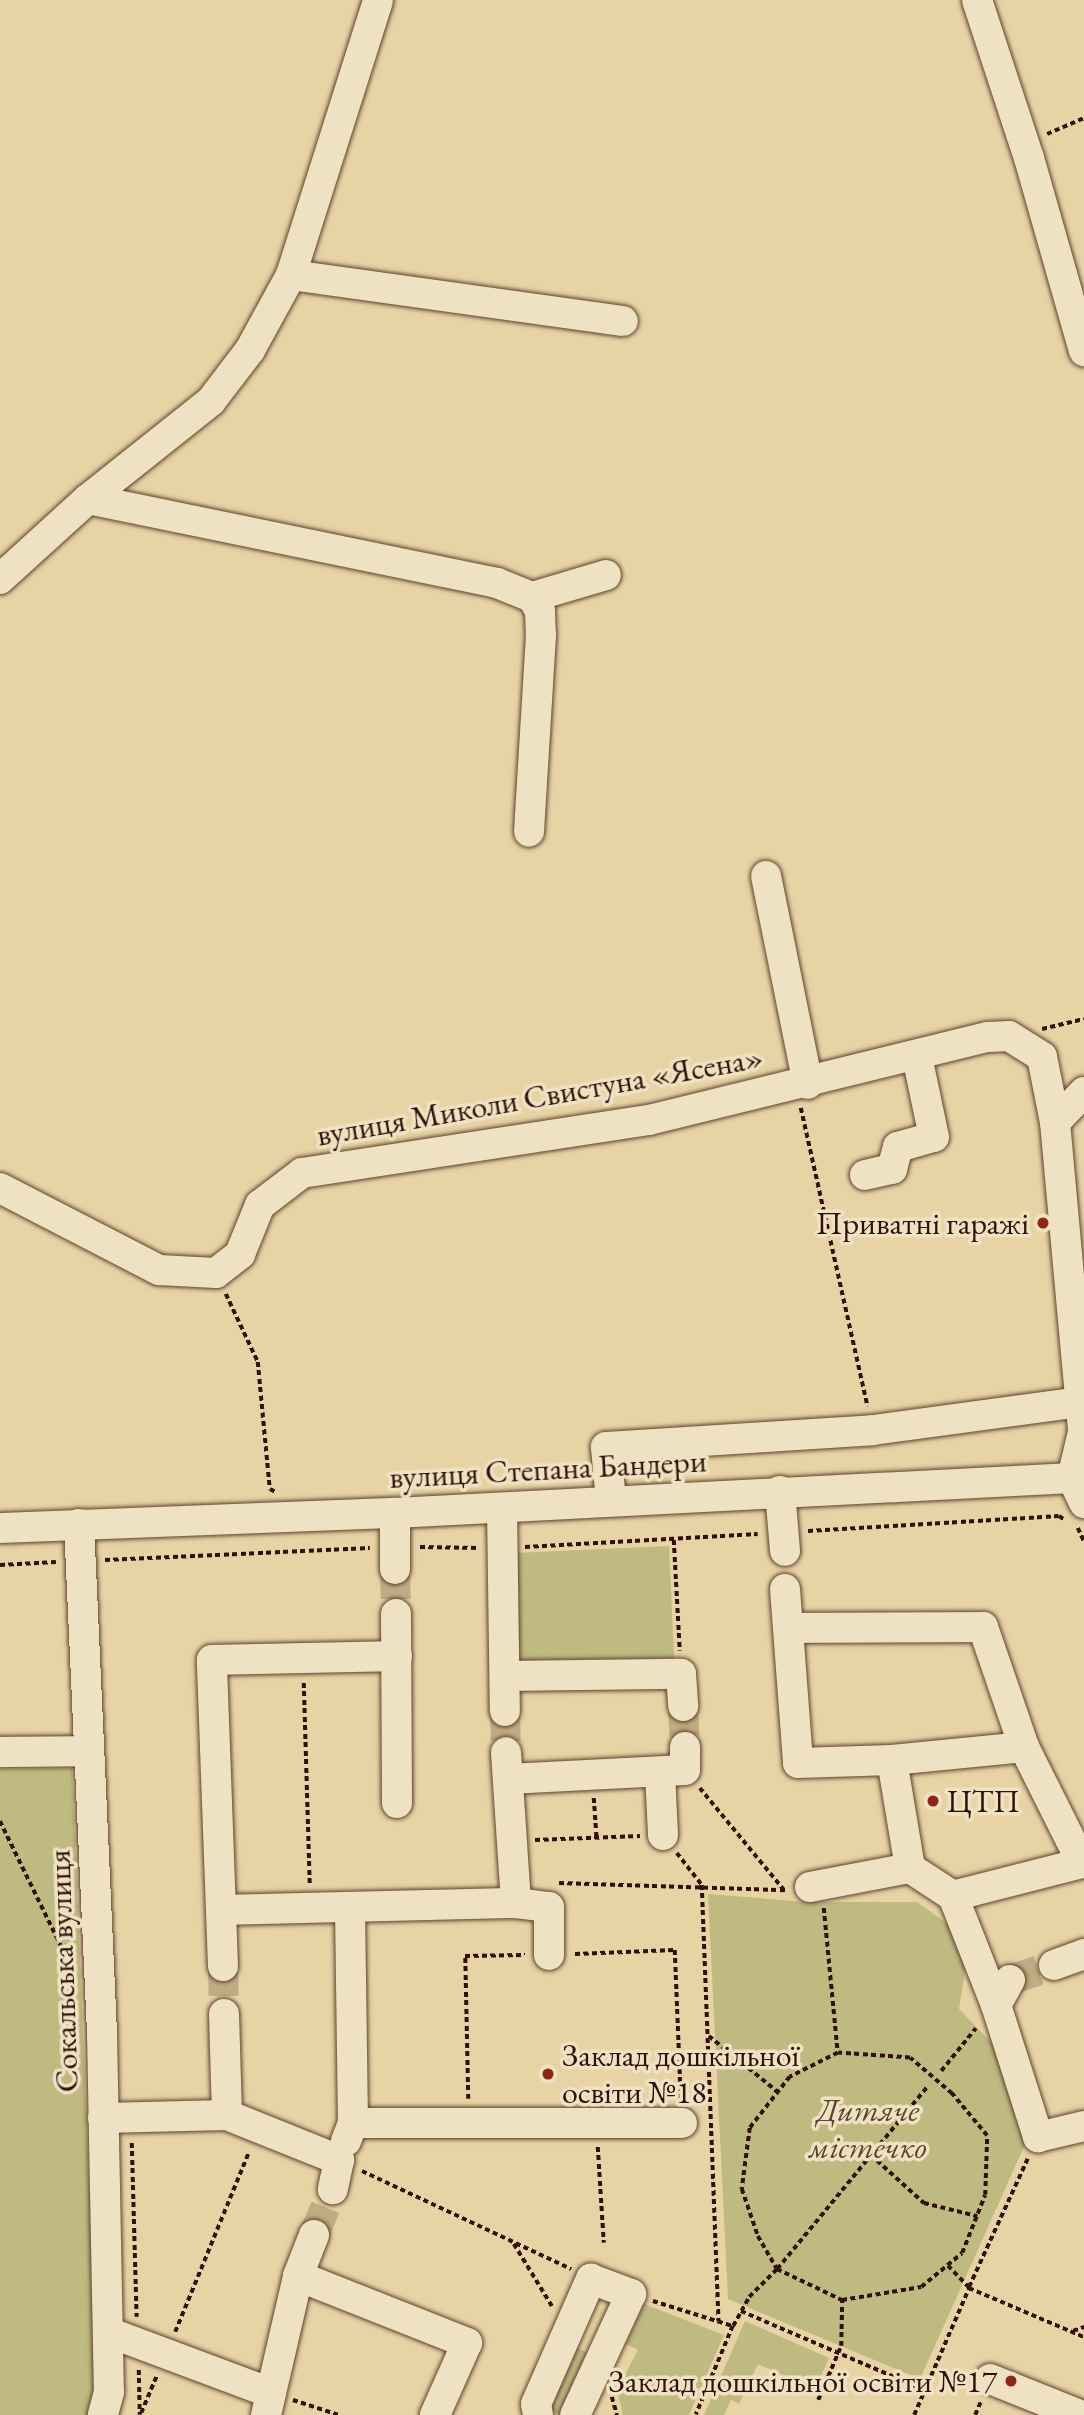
<!DOCTYPE html>
<html>
<head>
<meta charset="utf-8">
<style>
  body { margin:0 }
  #map { position:relative; width:1084px; height:2415px; overflow:hidden; background:#e7d3a3; font-family:"EB Garamond",serif }
  div>[style] { position:absolute }
  .green>* { inset:0; background:#beba80 }
  .minor-tunnel>* { height:30px; margin-top:-15px; transform-origin:0; background:repeating-linear-gradient(90deg,#c2ac84 0 30px,transparent 0 45px) }
  .path>* { height:3.5px; margin-top:-1.75px; transform-origin:0; background:repeating-linear-gradient(90deg,#2f1107 0 5px,transparent 0 8.5px) }
  .roads { filter:drop-shadow(0 0 2px #5d422e) drop-shadow(0 0 2px #5d422e) }
  .minor>* { height:30px; margin:-15px; padding:0 15px; transform-origin:15px; border-radius:15px; background:#efe2c3 }
  .dots>* { width:19px; height:19px; translate:-50% -50%; box-sizing:border-box; border:4px solid #efe2c3; border-radius:50% }
  span { translate:-50% -50%; white-space:nowrap; text-align:center; line-height:1.15; -webkit-text-stroke:7px #efe2c3; paint-order:stroke }
  .street-label { font-size:32px; color:#2f1107 }
  .poi-label { font-size:32px; color:#2f1107 }
  .right { translate:-100% -50%; text-align:right }
  .left { translate:0 -50%; text-align:left }
  .park-label { font-size:32px; color:#5a442b; font-style:italic }
</style>
</head>
<body>
<div id="map">
  <div class="green">
    <i style="clip-path:polygon(669px 1546px,674px 1658px,514px 1660px,515px 1553px)"></i>
    <i style="clip-path:polygon(72px 1768px,97px 2375px,88px 2415px,0 2415px,0 1769px)"></i>
    <i style="clip-path:polygon(708px 1894px,806px 1902px,917px 1902px,970px 1940px,959px 2009px,995px 2046px,1027px 2140px,920px 2379px,728px 2299px)"></i>
    <i style="clip-path:polygon(644px 2304px,724px 2335px,689px 2415px,623px 2415px,617px 2390px,638px 2350px,626px 2344px)"></i>
    <i style="clip-path:polygon(745px 2321px,829px 2358px,815px 2389px,758px 2364px,739px 2404px,731px 2400px,724px 2415px,704px 2415px)"></i>
    <i style="clip-path:polygon(569px 2343px,595px 2357px,568px 2415px,560px 2415px,542px 2405px)"></i>
  </div>
  <div class="minor-tunnel">
    <i style="left:395px;top:1569px;width:45px;rotate:88.7deg"></i>
    <i style="left:683px;top:1706px;width:41px;rotate:87.2deg"></i>
    <i style="left:505px;top:1711px;width:41px;rotate:88.6deg"></i>
    <i style="left:223px;top:1966px;width:48px;rotate:88.8deg"></i>
    <i style="left:1010px;top:1980px;width:46px;rotate:-18.8deg"></i>
    <i style="left:314px;top:2235px;width:50px;rotate:-67.6deg"></i>
  </div>
  <div class="path">
    <i style="left:1047px;top:134px;width:40px;rotate:-23.4deg"></i>
    <i style="left:1042px;top:1029px;width:43px;rotate:-13.4deg"></i>
    <i style="left:801px;top:1108px;width:306px;rotate:77.4deg"></i>
    <i style="left:226px;top:1294px;width:75px;rotate:64.8deg"></i>
    <i style="left:258px;top:1362px;width:128px;rotate:84.6deg"></i>
    <i style="left:270px;top:1489px;width:7px;rotate:27deg"></i>
    <i style="left:1078px;top:1528px;width:14px;rotate:65deg"></i>
    <i style="left:808px;top:1531px;width:251px;rotate:-3.4deg"></i>
    <i style="left:1059px;top:1516px;width:7px;rotate:34deg"></i>
    <i style="left:674px;top:1540px;width:111px;rotate:86.9deg"></i>
    <i style="left:420px;top:1547px;width:59px;rotate:1deg"></i>
    <i style="left:525px;top:1547px;width:233px;rotate:-3.2deg"></i>
    <i style="left:105px;top:1560px;width:265px;rotate:-2.6deg"></i>
    <i style="left:0;top:1565px;width:56px;rotate:-3.1deg"></i>
    <i style="left:304px;top:1683px;width:202px;rotate:88.3deg"></i>
    <i style="left:700px;top:1788px;width:132px;rotate:50.5deg"></i>
    <i style="left:594px;top:1798px;width:39px;rotate:86deg"></i>
    <i style="left:0;top:1821px;width:167px;rotate:64deg"></i>
    <i style="left:535px;top:1840px;width:105px;rotate:-2.2deg"></i>
    <i style="left:677px;top:1853px;width:41px;rotate:52deg"></i>
    <i style="left:702px;top:1885px;width:437px;rotate:87.8deg"></i>
    <i style="left:559px;top:1883px;width:227px;rotate:1.8deg"></i>
    <i style="left:824px;top:1908px;width:146px;rotate:84.5deg"></i>
    <i style="left:575px;top:1954px;width:100px;rotate:-2.3deg"></i>
    <i style="left:675px;top:1950px;width:148px;rotate:87.7deg"></i>
    <i style="left:709px;top:2036px;width:89px;rotate:39.1deg"></i>
    <i style="left:941px;top:2071px;width:55px;rotate:-50.9deg"></i>
    <i style="left:468px;top:2099px;width:143px;rotate:-91.2deg"></i>
    <i style="left:465px;top:1956px;width:60px;rotate:-1deg"></i>
    <i style="left:132px;top:2143px;width:174px;rotate:88.4deg"></i>
    <i style="left:598px;top:2147px;width:96px;rotate:86.4deg"></i>
    <i style="left:871px;top:2155px;width:72px;rotate:42.2deg"></i>
    <i style="left:924px;top:2203px;width:55px;rotate:13.8deg"></i>
    <i style="left:1028px;top:2159px;width:142px;rotate:114.6deg"></i>
    <i style="left:969px;top:2288px;width:125px;rotate:23.1deg"></i>
    <i style="left:362px;top:2171px;width:231px;rotate:25.1deg"></i>
    <i style="left:514px;top:2244px;width:73px;rotate:58.5deg"></i>
    <i style="left:653px;top:2301px;width:84px;rotate:17.4deg"></i>
    <i style="left:733px;top:2326px;width:96px;rotate:112.6deg"></i>
    <i style="left:741px;top:2311px;width:199px;rotate:23.3deg"></i>
    <i style="left:733px;top:2326px;width:33px;rotate:-61deg"></i>
    <i style="left:749px;top:2297px;width:40px;rotate:-45deg"></i>
    <i style="left:777px;top:2269px;width:72px;rotate:25.5deg"></i>
    <i style="left:842px;top:2300px;width:80px;rotate:-9.3deg"></i>
    <i style="left:921px;top:2287px;width:53px;rotate:-39.7deg"></i>
    <i style="left:962px;top:2253px;width:62px;rotate:-68.4deg"></i>
    <i style="left:985px;top:2195px;width:59px;rotate:-88.1deg"></i>
    <i style="left:987px;top:2136px;width:55px;rotate:-129.8deg"></i>
    <i style="left:952px;top:2094px;width:55px;rotate:-139.4deg"></i>
    <i style="left:910px;top:2058px;width:72px;rotate:-176deg"></i>
    <i style="left:838px;top:2053px;width:54px;rotate:153.4deg"></i>
    <i style="left:790px;top:2077px;width:65px;rotate:128.1deg"></i>
    <i style="left:750px;top:2128px;width:62px;rotate:97.5deg"></i>
    <i style="left:742px;top:2189px;width:50px;rotate:71.2deg"></i>
    <i style="left:758px;top:2236px;width:38px;rotate:60deg"></i>
    <i style="left:777px;top:2269px;width:236px;rotate:-50.5deg"></i>
    <i style="left:1073px;top:2331px;width:12px;rotate:-20deg"></i>
    <i style="left:175px;top:2332px;width:195px;rotate:-67.7deg"></i>
    <i style="left:139px;top:2370px;width:45px;rotate:88.7deg"></i>
    <i style="left:612px;top:2397px;width:19px;rotate:74deg"></i>
    <i style="left:293px;top:2400px;width:48px;rotate:18.1deg"></i>
    <i style="left:818px;top:2400px;width:59px;rotate:-66.9deg"></i>
    <i style="left:841px;top:2346px;width:46px;rotate:-88.8deg"></i>
    <i style="left:141px;top:2413px;width:41px;rotate:-67.2deg"></i>
    <i style="left:914px;top:2415px;width:138px;rotate:-66.6deg"></i>
    <i style="left:969px;top:2288px;width:32px;rotate:-134deg"></i>
    <i style="left:975px;top:2415px;width:15px;rotate:-67deg"></i>
  </div>
  <div class="roads">
    <div class="minor">
      <i style="left:977px;top:0;width:166px;rotate:71.8deg"></i>
      <i style="left:1029px;top:158px;width:201px;rotate:74.1deg"></i>
      <i style="left:291px;top:275px;width:335px;rotate:7.9deg"></i>
      <i style="left:88px;top:499px;width:418px;rotate:11.6deg"></i>
      <i style="left:497px;top:583px;width:38px;rotate:22deg"></i>
      <i style="left:532px;top:597px;width:16px;rotate:60deg"></i>
      <i style="left:540px;top:611px;width:24px;rotate:88deg"></i>
      <i style="left:541px;top:635px;width:197px;rotate:93.5deg"></i>
      <i style="left:0;top:579px;width:119px;rotate:-42.3deg"></i>
      <i style="left:88px;top:499px;width:157px;rotate:-38.5deg"></i>
      <i style="left:211px;top:401px;width:64px;rotate:-52.6deg"></i>
      <i style="left:250px;top:350px;width:85px;rotate:-61.3deg"></i>
      <i style="left:291px;top:275px;width:288px;rotate:-72.4deg"></i>
      <i style="left:532px;top:597px;width:77px;rotate:-16.6deg"></i>
      <i style="left:766px;top:876px;width:212px;rotate:78.6deg"></i>
      <i style="left:1084px;top:1092px;width:42px;rotate:134deg"></i>
      <i style="left:1055px;top:1122px;width:311px;rotate:84.8deg"></i>
      <i style="left:1083px;top:1432px;width:47px;rotate:103.4deg"></i>
      <i style="left:1072px;top:1478px;width:12px;rotate:-5deg"></i>
      <i style="left:865px;top:1175px;width:28px;rotate:-13deg"></i>
      <i style="left:892px;top:1169px;width:23px;rotate:-75deg"></i>
      <i style="left:898px;top:1147px;width:37px;rotate:-16deg"></i>
      <i style="left:934px;top:1137px;width:83px;rotate:-101.9deg"></i>
      <i style="left:0;top:1188px;width:179px;rotate:27.3deg"></i>
      <i style="left:159px;top:1270px;width:57px;rotate:3deg"></i>
      <i style="left:216px;top:1273px;width:31px;rotate:-38deg"></i>
      <i style="left:240px;top:1254px;width:53px;rotate:-67.8deg"></i>
      <i style="left:260px;top:1205px;width:53px;rotate:-37.3deg"></i>
      <i style="left:302px;top:1173px;width:351px;rotate:-8.7deg"></i>
      <i style="left:649px;top:1120px;width:349px;rotate:-13.8deg"></i>
      <i style="left:988px;top:1037px;width:21px;rotate:-3deg"></i>
      <i style="left:1009px;top:1036px;width:39px;rotate:32deg"></i>
      <i style="left:1042px;top:1057px;width:66px;rotate:78.7deg"></i>
      <i style="left:780px;top:1491px;width:60px;rotate:85.2deg"></i>
      <i style="left:611px;top:1501px;width:54px;rotate:-95.3deg"></i>
      <i style="left:606px;top:1447px;width:268px;rotate:-3.6deg"></i>
      <i style="left:873px;top:1430px;width:210px;rotate:-7.7deg"></i>
      <i style="left:502px;top:1508px;width:203px;rotate:89.2deg"></i>
      <i style="left:395px;top:1513px;width:56px;rotate:90deg"></i>
      <i style="left:79px;top:1524px;width:510px;rotate:87.41deg"></i>
      <i style="left:102px;top:2033px;width:359px;rotate:88.9deg"></i>
      <i style="left:109px;top:2392px;width:24px;rotate:105deg"></i>
      <i style="left:0;top:1528px;width:395px;rotate:-2.2deg"></i>
      <i style="left:395px;top:1513px;width:678px;rotate:-2.96deg"></i>
      <i style="left:1072px;top:1478px;width:28px;rotate:64deg"></i>
      <i style="left:785px;top:1589px;width:174px;rotate:85.7deg"></i>
      <i style="left:798px;top:1763px;width:94px;rotate:-1.8deg"></i>
      <i style="left:892px;top:1760px;width:133px;rotate:-5.6deg"></i>
      <i style="left:396px;top:1614px;width:189px;rotate:89.7deg"></i>
      <i style="left:788px;top:1628px;width:195px;rotate:-0.3deg"></i>
      <i style="left:983px;top:1627px;width:127px;rotate:71.1deg"></i>
      <i style="left:1024px;top:1747px;width:130px;rotate:63.4deg"></i>
      <i style="left:1082px;top:1863px;width:133px;rotate:165.7deg"></i>
      <i style="left:505px;top:1676px;width:176px;rotate:-0.7deg"></i>
      <i style="left:681px;top:1674px;width:32px;rotate:86deg"></i>
      <i style="left:0;top:1752px;width:89px;rotate:-0.6deg"></i>
      <i style="left:892px;top:1760px;width:109px;rotate:80.5deg"></i>
      <i style="left:660px;top:1773px;width:62px;rotate:87.2deg"></i>
      <i style="left:508px;top:1779px;width:177px;rotate:-2.9deg"></i>
      <i style="left:685px;top:1770px;width:23px;rotate:-90deg"></i>
      <i style="left:810px;top:1887px;width:102px;rotate:-10.8deg"></i>
      <i style="left:910px;top:1868px;width:51px;rotate:33.1deg"></i>
      <i style="left:953px;top:1896px;width:117px;rotate:68.5deg"></i>
      <i style="left:516px;top:1903px;width:33px;rotate:7deg"></i>
      <i style="left:549px;top:1907px;width:48px;rotate:90deg"></i>
      <i style="left:224px;top:1910px;width:292px;rotate:-1.4deg"></i>
      <i style="left:516px;top:1903px;width:151px;rotate:-93.8deg"></i>
      <i style="left:1054px;top:1965px;width:32px;rotate:-20deg"></i>
      <i style="left:223px;top:1966px;width:306px;rotate:-92.1deg"></i>
      <i style="left:212px;top:1660px;width:185px;rotate:-1.2deg"></i>
      <i style="left:1010px;top:1980px;width:29px;rotate:119deg"></i>
      <i style="left:996px;top:2005px;width:139px;rotate:72.3deg"></i>
      <i style="left:1038px;top:2137px;width:47px;rotate:-13.4deg"></i>
      <i style="left:224px;top:2014px;width:101px;rotate:88.3deg"></i>
      <i style="left:103px;top:2118px;width:124px;rotate:-1.4deg"></i>
      <i style="left:227px;top:2115px;width:121px;rotate:21.9deg"></i>
      <i style="left:339px;top:2160px;width:30px;rotate:102deg"></i>
      <i style="left:353px;top:2123px;width:329px"></i>
      <i style="left:346px;top:2141px;width:19px;rotate:-69deg"></i>
      <i style="left:353px;top:2123px;width:215px;rotate:-90.8deg"></i>
      <i style="left:298px;top:2276px;width:182px;rotate:21.6deg"></i>
      <i style="left:467px;top:2343px;width:79px;rotate:114deg"></i>
      <i style="left:108px;top:2332px;width:174px;rotate:20.5deg"></i>
      <i style="left:990px;top:2379px;width:97px;rotate:21.8deg"></i>
      <i style="left:266px;top:2415px;width:143px;rotate:-77deg"></i>
      <i style="left:298px;top:2276px;width:44px;rotate:-68.7deg"></i>
      <i style="left:538px;top:2415px;width:11px;rotate:-100deg"></i>
      <i style="left:536px;top:2404px;width:137px;rotate:-66.3deg"></i>
      <i style="left:591px;top:2279px;width:43px;rotate:20.6deg"></i>
      <i style="left:631px;top:2294px;width:133px;rotate:114.8deg"></i>
    </div>
  </div>
  <div class="dots">
    <i style="left:1043px;top:1223px;background:#8f2418"></i>
    <i style="left:933px;top:1801px;background:#8f2418"></i>
    <i style="left:548px;top:2074px;background:#8f2418"></i>
    <i style="left:1011px;top:2381px;background:#8f2418"></i>
  </div>
  <div class="street-label">
    <span style="left:540px;top:1096px;rotate:-10deg">вулиця Миколи Свистуна «Ясена»</span>
    <span style="left:548px;top:1469px;rotate:-3deg">вулиця Степана Бандери</span>
    <span style="left:63px;top:1971px;rotate:-92deg">Сокальська вулиця</span>
  </div>
  <div class="poi-label">
    <span class="right" style="left:1029px;top:1223px">Приватні гаражі</span>
    <span class="left" style="left:947px;top:1801px">ЦТП</span>
    <span class="left" style="left:562px;top:2074px">Заклад дошкільної<br>освіти №18</span>
    <span class="right" style="left:997px;top:2381px">Заклад дошкільної освіти №17</span>
  </div>
  <div class="park-label">
    <span style="left:868px;top:2129px">Дитяче<br>містечко</span>
  </div>
</div>
</body>
</html>
